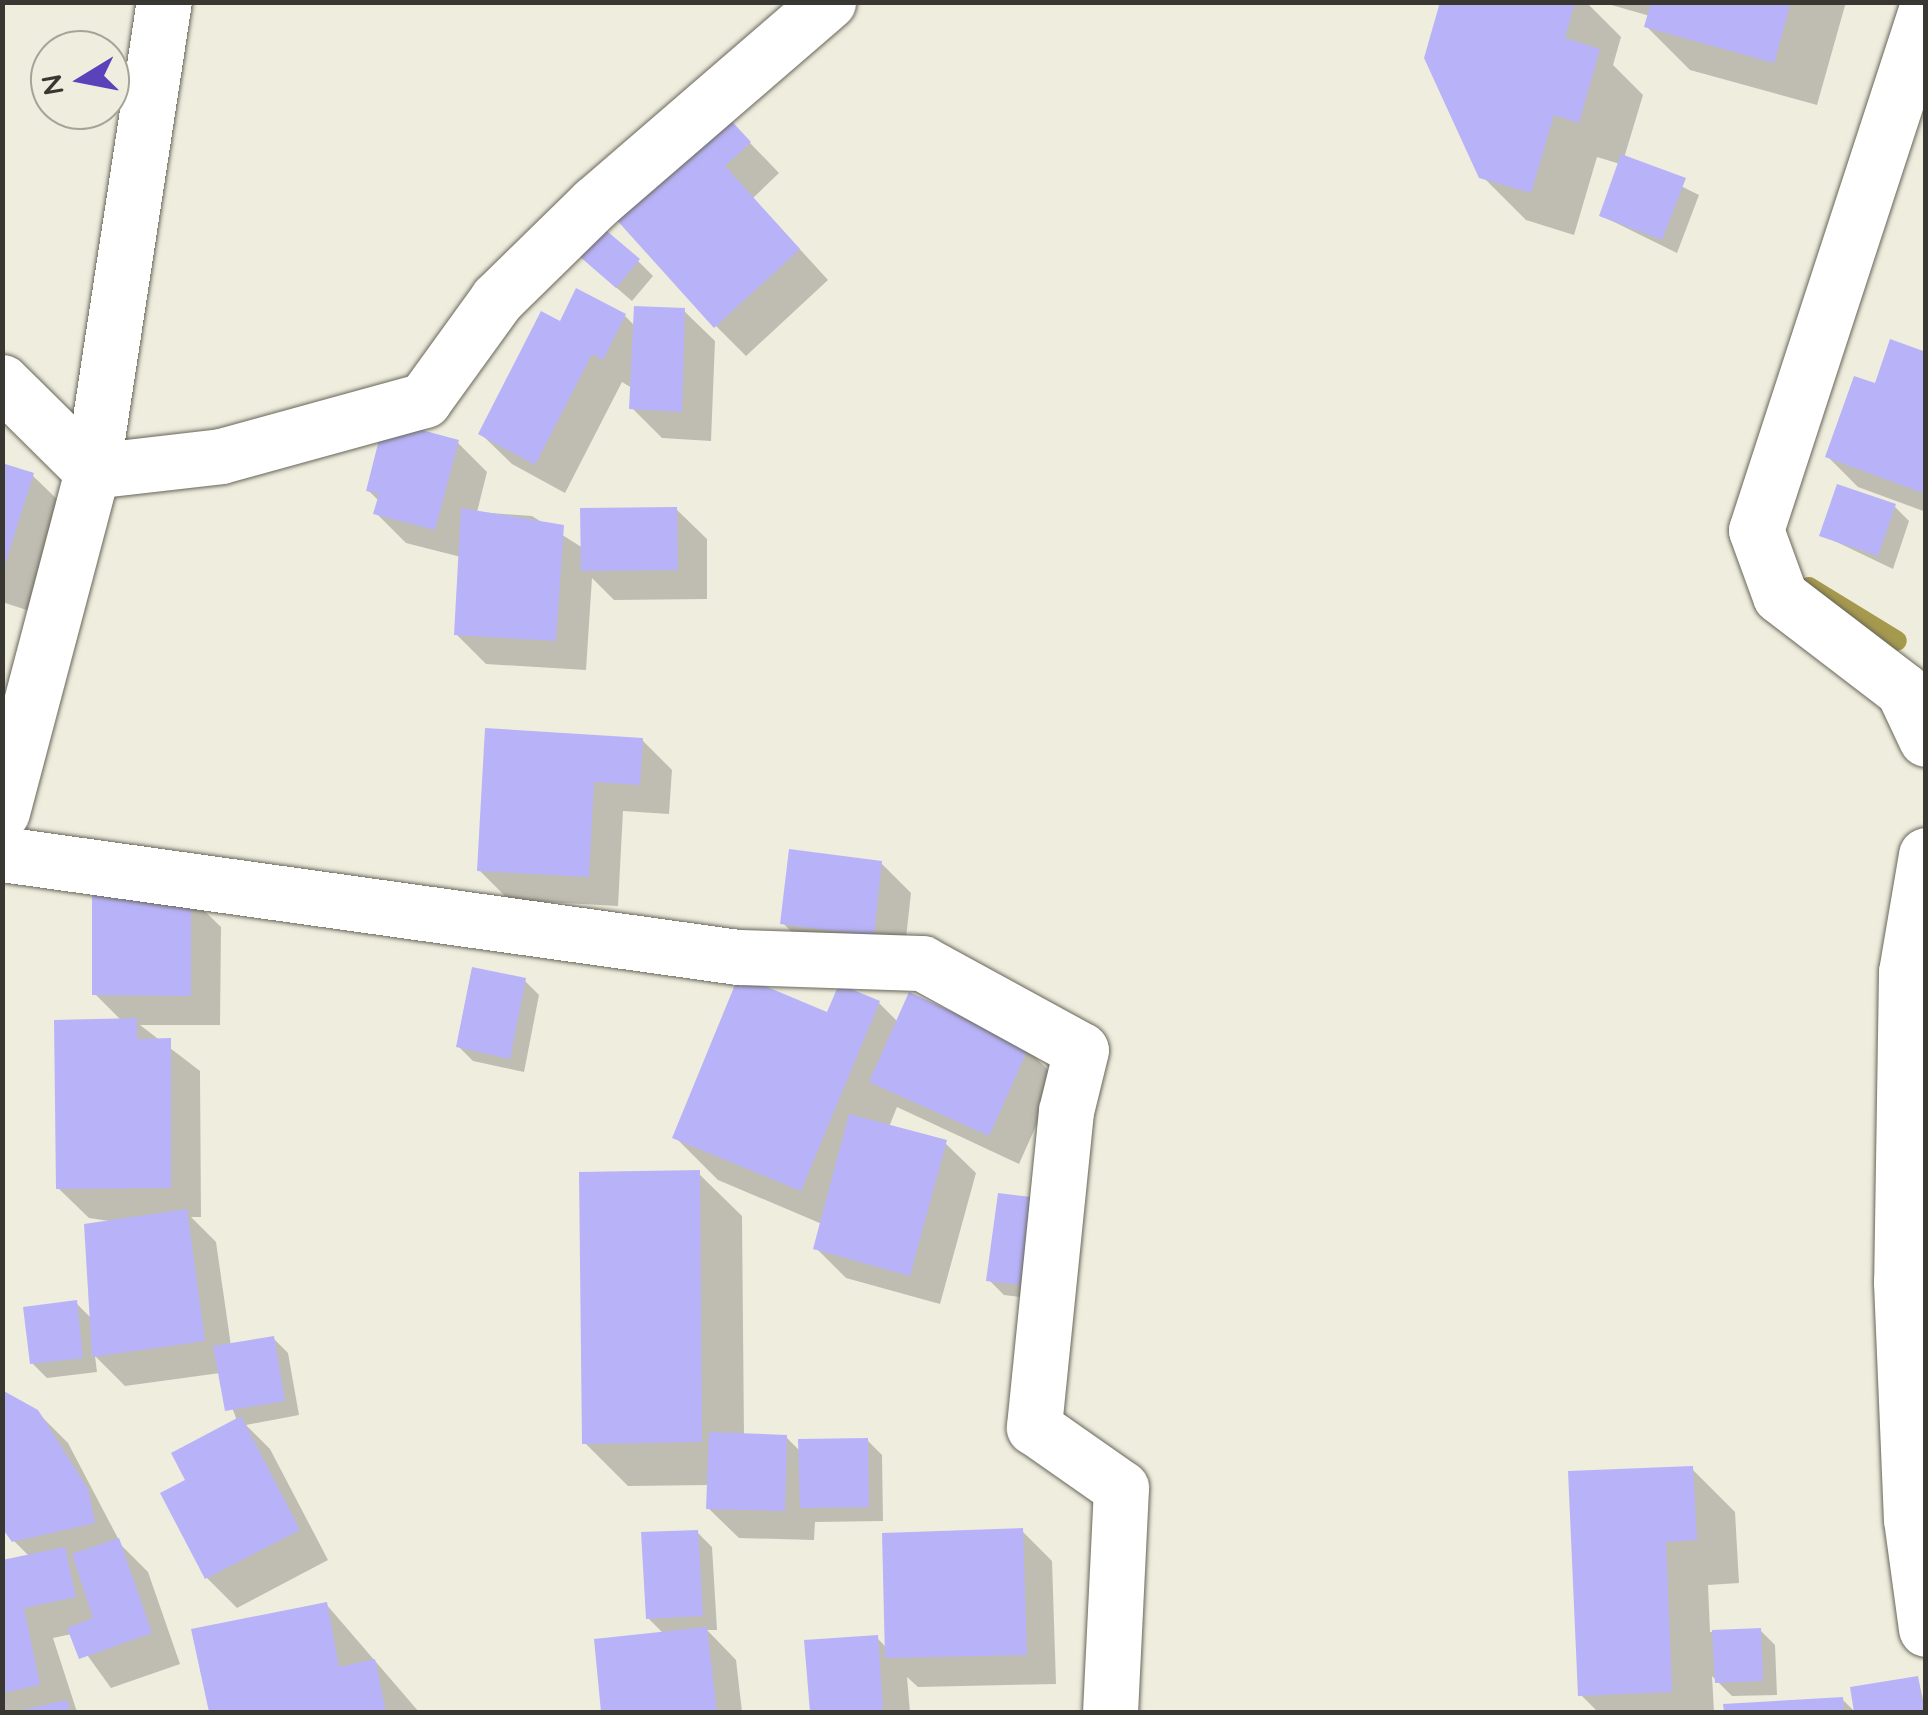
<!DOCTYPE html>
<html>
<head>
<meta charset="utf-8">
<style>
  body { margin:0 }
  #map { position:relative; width:1928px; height:1715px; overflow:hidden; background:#efedde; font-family:Quicksand,sans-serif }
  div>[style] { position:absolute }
  .shadow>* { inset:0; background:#0003 }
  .stream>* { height:20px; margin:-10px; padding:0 10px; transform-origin:10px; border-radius:10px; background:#a5994e }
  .building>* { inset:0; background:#b8b3f8 }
  .roads { filter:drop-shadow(0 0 2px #686659) drop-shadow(0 0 2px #686659) }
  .minor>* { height:55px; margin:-27.5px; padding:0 27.5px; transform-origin:27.5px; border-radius:27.5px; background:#fff }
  span { translate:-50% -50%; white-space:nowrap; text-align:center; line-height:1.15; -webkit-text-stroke:9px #efedde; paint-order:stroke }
  .frame { position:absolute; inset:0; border:5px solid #383731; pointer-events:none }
  .north { position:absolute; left:30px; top:30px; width:100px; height:100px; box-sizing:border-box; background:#efedde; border:2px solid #a6a499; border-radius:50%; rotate:260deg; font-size:28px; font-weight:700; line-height:40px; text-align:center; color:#383731 }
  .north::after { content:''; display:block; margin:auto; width:35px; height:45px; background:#5b42bb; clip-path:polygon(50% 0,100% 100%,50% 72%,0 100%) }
</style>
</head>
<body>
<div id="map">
  <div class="shadow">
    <i style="clip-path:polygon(1443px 2px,1586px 2px,1621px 37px,1613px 65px,1643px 95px,1624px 158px,1699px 195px,1677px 253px,1602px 216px,1620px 164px,1597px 157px,1574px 235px,1526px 220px,1482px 176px)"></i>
    <i style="clip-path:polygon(1601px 2px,1846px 2px,1817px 105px,1690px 70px,1647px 27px,1650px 16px)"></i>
    <i style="clip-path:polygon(725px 117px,779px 173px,753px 198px,828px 280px,746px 356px,716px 326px)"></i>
    <i style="clip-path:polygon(638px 261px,653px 276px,632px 301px,589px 264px)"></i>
    <i style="clip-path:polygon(684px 311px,715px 341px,711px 441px,662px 438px,632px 408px,632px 388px,622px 382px,565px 493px,512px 464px,481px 434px,561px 324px,625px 316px,636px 327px)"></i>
    <i style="clip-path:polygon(1926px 355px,1926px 512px,1858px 487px,1828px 457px,1876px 386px)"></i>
    <i style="clip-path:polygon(457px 442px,487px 472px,477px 512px,532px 516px,583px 548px,676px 509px,707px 539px,707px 599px,614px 600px,592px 578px,586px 670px,486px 664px,456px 634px,461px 557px,406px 543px,376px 513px,379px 501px,368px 490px)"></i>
    <i style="clip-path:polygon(2px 466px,32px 475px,63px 505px,30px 611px,2px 602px)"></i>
    <i style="clip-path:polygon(1894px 506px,1909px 521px,1893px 569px,1822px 535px)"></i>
    <i style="clip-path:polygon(642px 740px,672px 770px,669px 814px,623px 811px,618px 906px,509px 900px,479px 870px)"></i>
    <i style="clip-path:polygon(881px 863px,911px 893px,903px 965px,813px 954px,783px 923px)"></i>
    <i style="clip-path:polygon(190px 897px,221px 927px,220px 1025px,140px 1025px,200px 1071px,201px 1217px,191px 1217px,216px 1242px,231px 1346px,273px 1338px,288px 1353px,299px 1415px,246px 1425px,270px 1449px,328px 1560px,237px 1608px,207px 1578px,188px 1481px,237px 1421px,220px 1373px,125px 1386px,95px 1356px,97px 1372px,47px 1378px,32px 1363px,76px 1303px,93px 1320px,116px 1222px,89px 1218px,58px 1188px,122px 1021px,95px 994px)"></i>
    <i style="clip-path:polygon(524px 980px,539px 995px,524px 1072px,473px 1061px,458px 1046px)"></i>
    <i style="clip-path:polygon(879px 1003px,898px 1022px,1027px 1049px,1057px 1079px,1019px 1164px,897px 1107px,889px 1127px,945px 1143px,976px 1173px,940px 1304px,846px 1278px,816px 1248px,822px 1224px,718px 1180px,675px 1137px,828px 1016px)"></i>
    <i style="clip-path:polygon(698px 1173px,742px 1216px,744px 1435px,786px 1437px,801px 1452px,867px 1440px,882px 1455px,883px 1521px,815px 1522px,814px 1540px,739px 1538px,708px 1508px,709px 1485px,628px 1486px,585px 1443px)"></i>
    <i style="clip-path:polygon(1030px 1200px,1034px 1299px,1004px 1295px,989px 1280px)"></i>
    <i style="clip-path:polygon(37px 1412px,68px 1443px,122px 1546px,148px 1572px,180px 1664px,111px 1688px,72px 1634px,53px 1638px,77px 1712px,2px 1712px,2px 1562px,30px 1557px,14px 1541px)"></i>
    <i style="clip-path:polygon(1692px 1469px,1735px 1512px,1739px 1583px,1708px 1585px,1710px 1632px,1760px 1630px,1775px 1645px,1777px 1695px,1732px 1696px,1712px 1676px,1714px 1712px,1598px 1712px,1581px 1695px)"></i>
    <i style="clip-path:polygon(1022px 1531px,1052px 1561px,1056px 1684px,918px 1687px,907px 1677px,910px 1712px,812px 1712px,807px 1642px,877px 1638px,887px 1648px)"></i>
    <i style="clip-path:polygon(697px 1532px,712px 1547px,717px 1630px,707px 1630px,736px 1660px,742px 1712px,603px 1712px,596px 1642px,664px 1634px,648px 1618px)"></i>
    <i style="clip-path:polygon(326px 1604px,419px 1712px,211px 1712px,194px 1631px)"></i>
    <i style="clip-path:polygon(1918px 1678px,1926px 1712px,1858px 1712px,1853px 1689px)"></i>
    <i style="clip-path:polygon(1843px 1700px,1855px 1712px,1726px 1712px,1726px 1707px)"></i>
  </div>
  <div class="stream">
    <i style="left:1809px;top:587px;width:103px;rotate:31.5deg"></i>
  </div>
  <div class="building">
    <i style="clip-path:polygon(1440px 2px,1575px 2px,1565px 38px,1600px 49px,1579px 123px,1554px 115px,1531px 193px,1479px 178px,1424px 58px)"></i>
    <i style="clip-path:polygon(1651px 2px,1791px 2px,1774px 63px,1644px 27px)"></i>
    <i style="clip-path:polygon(725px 114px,751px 142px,725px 166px,800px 249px,714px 328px,614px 217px)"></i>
    <i style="clip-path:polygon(1621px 154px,1686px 178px,1662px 240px,1599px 216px)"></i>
    <i style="clip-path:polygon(595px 221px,640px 259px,616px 288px,571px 249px)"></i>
    <i style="clip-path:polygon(576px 288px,626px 314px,603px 360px,592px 354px,535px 465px,478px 434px,541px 311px,560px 321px)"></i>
    <i style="clip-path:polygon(634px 306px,685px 308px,682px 412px,629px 409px)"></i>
    <i style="clip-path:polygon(1890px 339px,1926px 352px,1926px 494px,1825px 457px,1854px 376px,1875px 383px)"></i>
    <i style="clip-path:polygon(384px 420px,459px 440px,435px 530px,373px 514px,379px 494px,366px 491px)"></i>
    <i style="clip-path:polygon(2px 463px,34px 473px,3px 571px,2px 571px)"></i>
    <i style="clip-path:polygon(1837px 484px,1896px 504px,1878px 556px,1819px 536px)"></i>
    <i style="clip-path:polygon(677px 507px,678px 570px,581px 571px,580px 508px)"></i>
    <i style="clip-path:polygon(461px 508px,564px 525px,556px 641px,454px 635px)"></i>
    <i style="clip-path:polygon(485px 728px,643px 738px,640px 785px,594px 782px,589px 877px,477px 871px)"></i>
    <i style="clip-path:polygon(789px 849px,882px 861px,874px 936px,780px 924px)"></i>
    <i style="clip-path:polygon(92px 894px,191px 895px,191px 996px,92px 995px)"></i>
    <i style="clip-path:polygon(472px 967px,526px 978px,510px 1059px,456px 1047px)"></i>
    <i style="clip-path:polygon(739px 975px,827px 1012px,839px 984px,880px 1001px,801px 1191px,672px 1138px)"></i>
    <i style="clip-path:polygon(909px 992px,1029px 1047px,989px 1136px,869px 1082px)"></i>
    <i style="clip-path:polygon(137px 1018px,137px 1039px,171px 1038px,171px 1188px,56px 1189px,54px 1020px)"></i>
    <i style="clip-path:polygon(849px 1114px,947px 1140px,910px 1276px,813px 1249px)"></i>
    <i style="clip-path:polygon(700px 1170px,702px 1442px,582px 1444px,579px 1172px)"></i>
    <i style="clip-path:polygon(998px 1193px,1031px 1197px,1020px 1285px,986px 1281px)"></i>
    <i style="clip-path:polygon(187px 1209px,205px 1341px,92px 1357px,84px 1224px)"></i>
    <i style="clip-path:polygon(77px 1300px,83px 1358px,30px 1364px,23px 1307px)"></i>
    <i style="clip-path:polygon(274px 1336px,285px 1401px,225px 1411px,213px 1346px)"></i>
    <i style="clip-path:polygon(2px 1390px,38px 1410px,88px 1489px,95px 1523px,12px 1542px,2px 1528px)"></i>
    <i style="clip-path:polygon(241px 1416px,300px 1530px,205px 1579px,160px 1493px,185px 1480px,171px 1453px)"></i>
    <i style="clip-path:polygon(709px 1432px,787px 1435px,785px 1511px,706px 1509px)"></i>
    <i style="clip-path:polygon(868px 1438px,869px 1507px,800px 1508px,798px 1439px)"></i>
    <i style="clip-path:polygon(1693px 1466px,1697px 1540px,1666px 1542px,1672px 1692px,1578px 1696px,1568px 1471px)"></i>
    <i style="clip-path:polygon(1023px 1528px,1027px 1655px,885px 1658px,882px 1533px)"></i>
    <i style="clip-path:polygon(698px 1530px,703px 1616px,646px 1619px,641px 1532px)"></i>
    <i style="clip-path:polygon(119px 1538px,152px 1633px,79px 1659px,67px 1628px,93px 1618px,72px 1554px)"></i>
    <i style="clip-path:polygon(65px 1547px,76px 1597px,24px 1608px,40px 1685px,2px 1693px,2px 1560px)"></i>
    <i style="clip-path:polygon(327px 1602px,339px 1667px,375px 1659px,386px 1712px,209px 1712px,191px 1629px)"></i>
    <i style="clip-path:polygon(707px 1627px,717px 1712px,601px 1712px,594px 1639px)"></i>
    <i style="clip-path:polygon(1761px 1628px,1763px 1681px,1715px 1683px,1712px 1630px)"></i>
    <i style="clip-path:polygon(878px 1635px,883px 1712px,810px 1712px,804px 1640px)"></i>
    <i style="clip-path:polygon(1918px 1676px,1924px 1712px,1854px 1712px,1850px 1687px)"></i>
    <i style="clip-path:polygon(1843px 1697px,1844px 1712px,1724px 1712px,1723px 1704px)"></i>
    <i style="clip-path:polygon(67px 1700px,70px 1712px,17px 1712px,17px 1711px)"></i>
  </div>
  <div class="roads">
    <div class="minor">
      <i style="left:1926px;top:10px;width:547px;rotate:108.1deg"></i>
      <i style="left:1756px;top:530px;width:70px;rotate:70deg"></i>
      <i style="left:1780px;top:596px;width:155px;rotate:37.4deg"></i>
      <i style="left:1903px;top:690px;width:54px;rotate:64.9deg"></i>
      <i style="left:2px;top:382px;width:127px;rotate:44.7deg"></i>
      <i style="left:92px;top:471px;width:130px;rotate:-6.6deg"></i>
      <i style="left:221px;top:456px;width:211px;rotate:-15.4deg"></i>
      <i style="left:424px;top:400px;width:125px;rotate:-54.1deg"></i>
      <i style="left:497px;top:299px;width:137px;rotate:-44.4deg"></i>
      <i style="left:595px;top:203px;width:308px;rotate:-40.8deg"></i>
      <i style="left:2px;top:812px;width:353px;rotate:-75.2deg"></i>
      <i style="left:92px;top:471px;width:474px;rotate:-81.3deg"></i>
      <i style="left:2px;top:854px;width:743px;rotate:7.97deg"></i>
      <i style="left:738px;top:957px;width:184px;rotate:1.9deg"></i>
      <i style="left:922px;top:963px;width:181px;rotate:28.7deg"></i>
      <i style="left:1081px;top:1050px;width:63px;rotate:103.8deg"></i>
      <i style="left:1066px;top:1111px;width:318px;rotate:95.8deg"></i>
      <i style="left:1034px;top:1427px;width:106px;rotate:35deg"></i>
      <i style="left:1121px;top:1488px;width:224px;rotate:92.8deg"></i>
      <i style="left:1926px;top:855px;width:119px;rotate:99.7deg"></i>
      <i style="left:1906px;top:972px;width:310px;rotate:90.9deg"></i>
      <i style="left:1901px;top:1282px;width:237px;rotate:87.6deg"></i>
      <i style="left:1911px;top:1519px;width:111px;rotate:82.2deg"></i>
    </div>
  </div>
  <div class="frame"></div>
  <div class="north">N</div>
</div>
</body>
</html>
